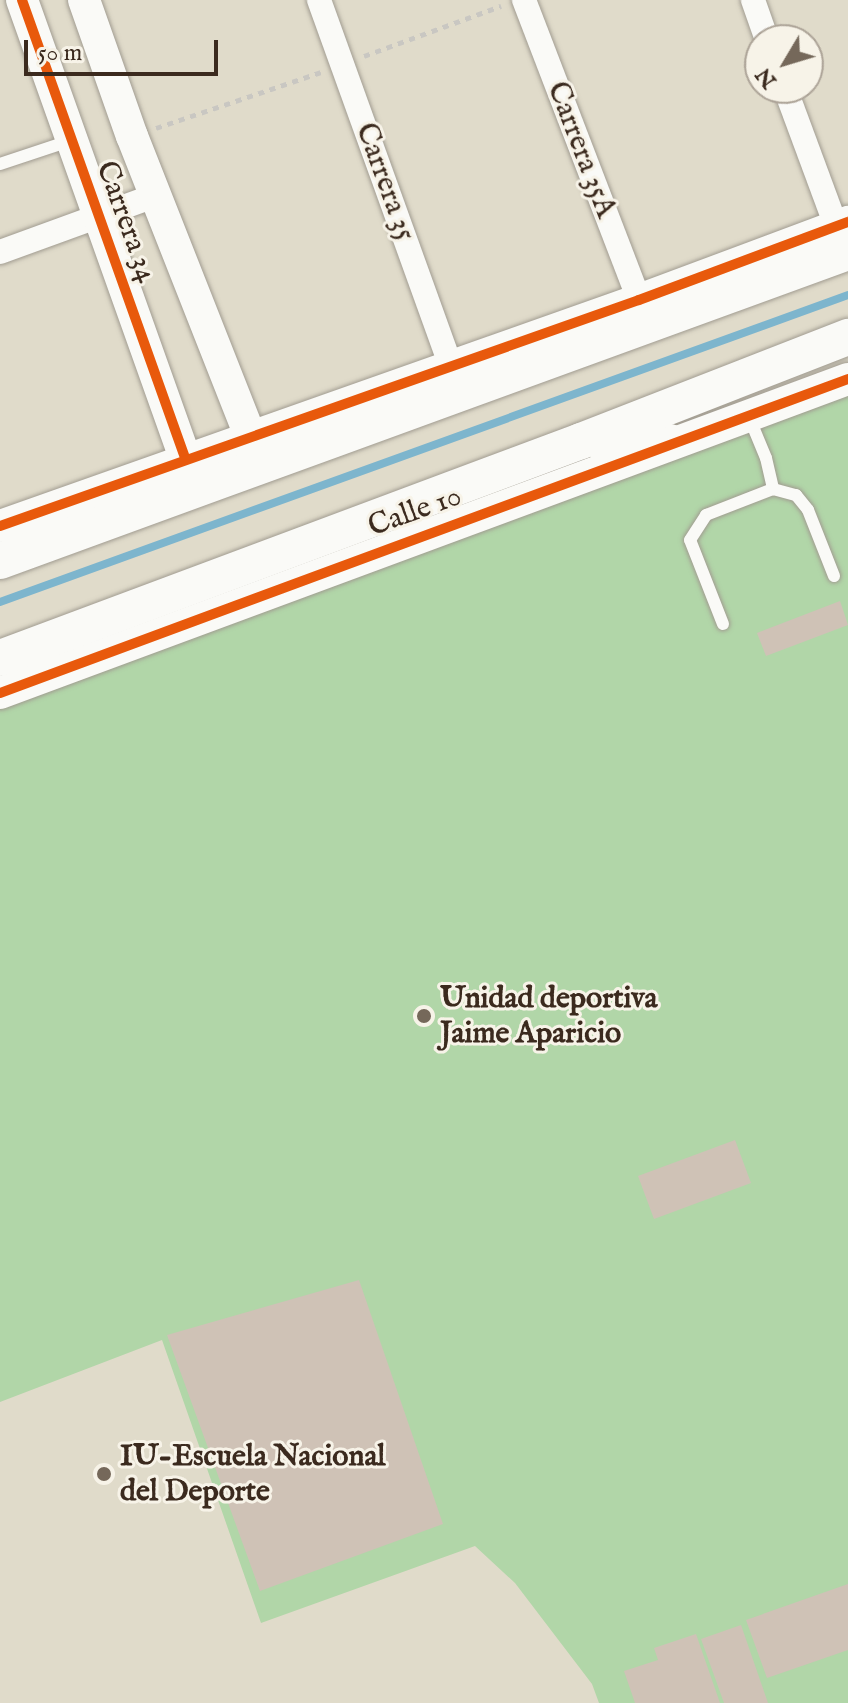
<!DOCTYPE html>
<html>
<head>
<meta charset="utf-8">
<style>
  body { margin:0 }
  #map { position:relative; width:848px; height:1703px; overflow:hidden; background:#e0dbca; font-family:"IM FELL English",serif }
  div>[style] { position:absolute }
  .green>* { inset:0; background:#b1d6a8 }
  .stream>* { height:8px; margin:-4px; padding:0 4px; transform-origin:4px; border-radius:4px; background:#7db5cd }
  .building>* { inset:0; background:#cfc2b6 }
  .path>* { height:5px; margin-top:-2.5px; transform-origin:0; background:repeating-linear-gradient(90deg,#c9c7c2 0 6px,transparent 0 12px) }
  .roads { filter:drop-shadow(0 0 2px #a19c91) drop-shadow(0 0 2px #a19c91) }
  .lane>* { height:12px; margin:-6px; padding:0 6px; transform-origin:6px; border-radius:6px; background:#fafaf7 }
  .street>* { height:24px; margin:-12px; padding:0 12px; transform-origin:12px; border-radius:12px; background:#fafaf7 }
  .secondary>* { height:32px; margin:-16px; padding:0 16px; transform-origin:16px; border-radius:16px; background:#fafaf7 }
  .primary>* { height:36px; margin:-18px; padding:0 18px; transform-origin:18px; border-radius:18px; background:#fafaf7 }
  .cycleway>* { height:10px; margin:-5px; padding:0 5px; transform-origin:5px; border-radius:5px; background:#e8590c }
  .dots>* { width:22px; height:22px; translate:-50% -50%; box-sizing:border-box; border:4px solid #f7f3e8; border-radius:50% }
  span { translate:-50% -50%; white-space:nowrap; text-align:center; line-height:1.15; -webkit-text-stroke:6px #f7f3e8; paint-order:stroke }
  .street-label { font-size:30px; color:#3b2a1e }
  .poi-label { font-size:30px; color:#3b2a1e; font-weight:700 }
  .left { translate:0 -50%; text-align:left }
  .north { position:absolute; left:744px; top:24px; width:80px; height:80px; box-sizing:border-box; background:#f7f3e8; border:2px solid #aca397; border-radius:50%; rotate:232deg; font-size:22px; font-weight:700; line-height:32px; text-align:center; color:#3b2a1e }
  .north::after { content:''; display:block; margin:auto; width:28px; height:36px; background:#75685a; clip-path:polygon(50% 0,100% 100%,50% 72%,0 100%) }
  .scale { position:absolute; left:24px; top:40px; width:194px; height:36px; box-sizing:border-box; border:4px solid #3b2a1e; border-top:0; padding-left:10px; font-size:24px; line-height:28px; white-space:nowrap; color:#3b2a1e; -webkit-text-stroke:6px #f7f3e8; paint-order:stroke }
</style>
</head>
<body>
<div id="map">
  <div class="green">
    <i style="clip-path:polygon(848px 379px,848px 1703px,599px 1703px,592px 1684px,515px 1583px,475px 1546px,261px 1623px,162px 1340px,0 1402px,0 693px)"></i>
  </div>
  <div class="stream">
    <i style="left:0;top:602px;width:902px;rotate:-19.9deg"></i>
  </div>
  <div class="building">
    <i style="clip-path:polygon(840px 601px,848px 625px,766px 656px,757px 633px)"></i>
    <i style="clip-path:polygon(735px 1140px,751px 1183px,654px 1219px,638px 1176px)"></i>
    <i style="clip-path:polygon(359px 1280px,443px 1524px,260px 1591px,167px 1335px)"></i>
    <i style="clip-path:polygon(848px 1584px,848px 1650px,767px 1678px,746px 1620px)"></i>
    <i style="clip-path:polygon(741px 1625px,768px 1703px,724px 1703px,701px 1639px)"></i>
    <i style="clip-path:polygon(696px 1634px,720px 1703px,635px 1703px,624px 1671px,658px 1660px,654px 1648px)"></i>
  </div>
  <div class="path">
    <i style="left:364px;top:56px;width:146px;rotate:-20.1deg"></i>
    <i style="left:156px;top:128px;width:174px;rotate:-18.7deg"></i>
  </div>
  <div class="roads">
    <div class="lane">
      <i style="left:0;top:164px;width:73px;rotate:-18.4deg"></i>
      <i style="left:749px;top:417px;width:44px;rotate:67.5deg"></i>
      <i style="left:766px;top:458px;width:32px;rotate:77deg"></i>
      <i style="left:723px;top:624px;width:90px;rotate:-111.4deg"></i>
      <i style="left:690px;top:540px;width:30px;rotate:-57deg"></i>
      <i style="left:706px;top:515px;width:72px;rotate:-21.2deg"></i>
      <i style="left:773px;top:489px;width:24px;rotate:15deg"></i>
      <i style="left:796px;top:495px;width:19px;rotate:51deg"></i>
      <i style="left:808px;top:510px;width:71px;rotate:68.5deg"></i>
    </div>
    <div class="street">
      <i style="left:319px;top:0;width:387px;rotate:70.2deg"></i>
      <i style="left:524px;top:0;width:321px;rotate:69deg"></i>
      <i style="left:753px;top:0;width:42px;rotate:70.7deg"></i>
      <i style="left:785px;top:88px;width:147px;rotate:69.7deg"></i>
      <i style="left:0;top:252px;width:167px;rotate:-20deg"></i>
    </div>
    <div class="secondary">
      <i style="left:22px;top:0;width:487px;rotate:70.4deg"></i>
      <i style="left:84px;top:0;width:144px;rotate:70.6deg"></i>
      <i style="left:132px;top:136px;width:322px;rotate:68.5deg"></i>
      <i style="left:0;top:526px;width:678px;rotate:-19.48deg"></i>
      <i style="left:639px;top:300px;width:223px;rotate:-20.5deg"></i>
      <i style="left:0;top:693px;width:904px;rotate:-20.32deg"></i>
    </div>
    <div class="primary">
      <i style="left:599px;top:441px;width:71px;rotate:0.8deg"></i>
      <i style="left:0;top:561px;width:903px;rotate:-20.02deg"></i>
      <i style="left:0;top:658px;width:620px;rotate:-20.48deg"></i>
      <i style="left:581px;top:441px;width:287px;rotate:-21.3deg"></i>
    </div>
  </div>
  <div class="cycleway">
    <i style="left:22px;top:0;width:487px;rotate:70.4deg"></i>
    <i style="left:0;top:526px;width:678px;rotate:-19.48deg"></i>
    <i style="left:639px;top:300px;width:223px;rotate:-20.5deg"></i>
    <i style="left:0;top:693px;width:904px;rotate:-20.32deg"></i>
  </div>
  <div class="dots">
    <i style="left:424px;top:1016px;background:#75685a"></i>
    <i style="left:104px;top:1474px;background:#75685a"></i>
  </div>
  <div class="street-label">
    <span style="left:581px;top:150px;rotate:69deg">Carrera 35A</span>
    <span style="left:385px;top:182px;rotate:70deg">Carrera 35</span>
    <span style="left:126px;top:222px;rotate:70deg">Carrera 34</span>
    <span style="left:415px;top:512px;rotate:-20deg">Calle 10</span>
  </div>
  <div class="poi-label">
    <span class="left" style="left:440px;top:1016px">Unidad deportiva<br>Jaime Aparicio</span>
    <span class="left" style="left:120px;top:1474px">IU-Escuela Nacional<br>del Deporte</span>
  </div>
  <div class="north">N</div>
  <div class="scale">50 m</div>
</div>
</body>
</html>
